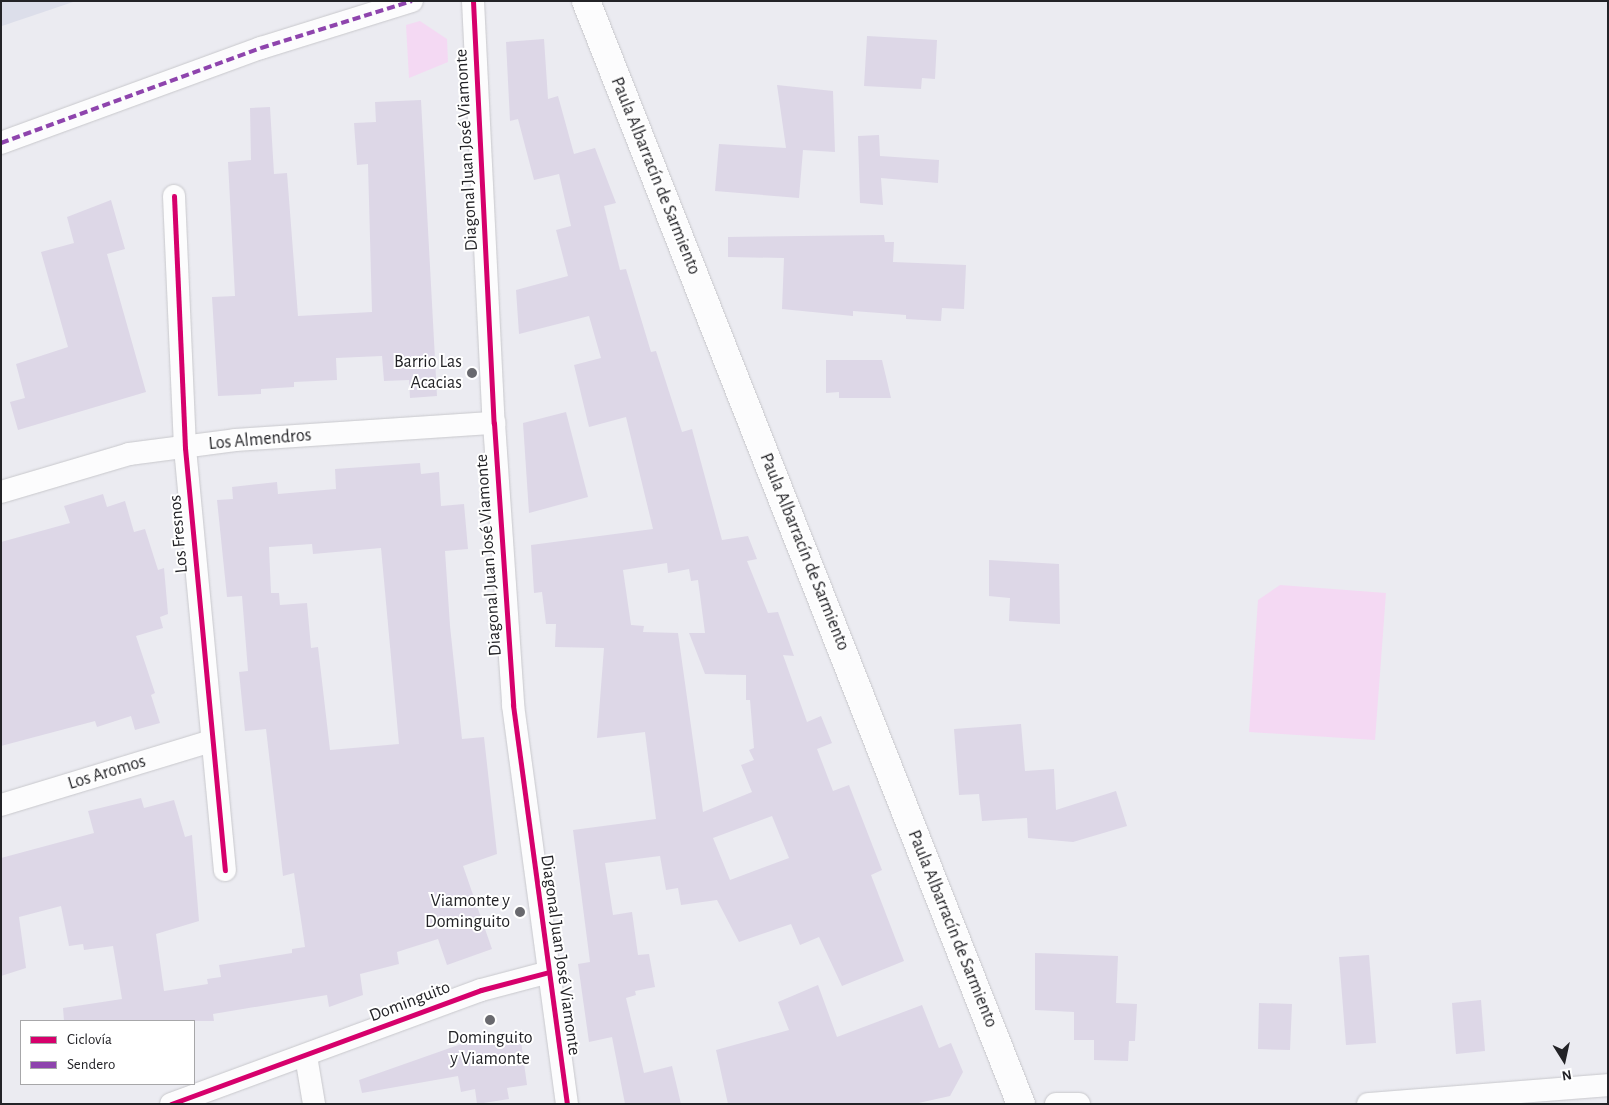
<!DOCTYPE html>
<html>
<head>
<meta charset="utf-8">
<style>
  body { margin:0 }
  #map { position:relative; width:1609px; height:1105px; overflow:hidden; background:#ebebf1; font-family:"Alegreya Sans",sans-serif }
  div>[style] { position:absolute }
  .built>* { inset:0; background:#dcdeea }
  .green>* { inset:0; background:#f4d9f3 }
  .building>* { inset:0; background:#ddd7e7 }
  .roads { filter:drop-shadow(0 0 1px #c8c8cc) drop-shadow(0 0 1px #c8c8cc) }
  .minor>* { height:22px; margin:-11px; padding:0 11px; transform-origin:11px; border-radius:11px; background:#fcfcfd }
  .secondary>* { height:28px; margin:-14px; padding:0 14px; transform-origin:14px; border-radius:14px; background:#fcfcfd }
  .quiet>* { height:4px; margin-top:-2px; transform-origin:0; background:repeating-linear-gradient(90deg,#8e44ad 0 8px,transparent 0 12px) }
  .cycleway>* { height:5px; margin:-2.5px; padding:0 2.5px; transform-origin:2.5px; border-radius:2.5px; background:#d6006c }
  .dots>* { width:14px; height:14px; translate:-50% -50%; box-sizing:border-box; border:2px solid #fff; border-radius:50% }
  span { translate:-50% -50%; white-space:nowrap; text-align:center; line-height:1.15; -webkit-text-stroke:4px #fff; paint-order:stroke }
  .street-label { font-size:18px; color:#232327 }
  .poi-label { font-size:18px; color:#232327 }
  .right { translate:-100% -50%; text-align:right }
  .frame { position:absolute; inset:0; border:2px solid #232327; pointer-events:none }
  .legend { position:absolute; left:20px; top:1020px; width:175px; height:65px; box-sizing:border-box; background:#fff; border:1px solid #a7a7a9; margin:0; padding:6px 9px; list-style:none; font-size:15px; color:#232327 }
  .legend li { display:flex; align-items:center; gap:10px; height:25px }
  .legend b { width:25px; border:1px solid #a7a7a9 }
  .north { position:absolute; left:1539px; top:1035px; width:50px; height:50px; -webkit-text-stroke:4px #fff; paint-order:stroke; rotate:170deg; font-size:14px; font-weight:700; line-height:20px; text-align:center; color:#232327 }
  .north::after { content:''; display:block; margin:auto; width:18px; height:22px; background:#232327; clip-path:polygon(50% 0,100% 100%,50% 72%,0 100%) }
</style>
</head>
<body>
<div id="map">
  <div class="built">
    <i style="clip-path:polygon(1px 1px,76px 1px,2px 26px)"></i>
  </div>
  <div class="green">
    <i style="clip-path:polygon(420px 21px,447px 39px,448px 62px,409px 78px,406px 25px)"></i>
    <i style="clip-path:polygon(1280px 585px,1386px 593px,1375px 740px,1249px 732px,1258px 600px)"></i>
  </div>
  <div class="building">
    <i style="clip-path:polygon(867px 36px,937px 40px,935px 79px,922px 78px,921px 89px,864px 86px)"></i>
    <i style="clip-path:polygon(evenodd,544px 39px,548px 99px,558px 96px,574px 154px,595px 148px,616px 203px,604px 206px,620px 270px,626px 269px,651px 352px,656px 351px,682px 432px,692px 429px,722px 540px,748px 536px,757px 559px,747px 561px,768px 613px,778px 612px,794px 656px,783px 655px,807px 722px,821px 716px,832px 743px,817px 749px,833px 791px,849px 785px,882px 870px,871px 875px,904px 961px,842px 986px,819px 937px,800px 945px,791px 924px,739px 942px,717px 900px,681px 905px,678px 888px,666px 890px,660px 856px,605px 863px,613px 915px,632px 912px,638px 955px,649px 954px,655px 987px,635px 991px,636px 995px,626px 998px,644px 1073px,672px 1066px,681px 1104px,625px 1104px,612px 1037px,589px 1042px,578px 964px,590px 962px,573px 830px,656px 819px,645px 732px,597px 738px,604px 648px,555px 647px,556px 624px,546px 624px,542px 592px,534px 593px,531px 545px,653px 529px,626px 417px,589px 427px,574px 365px,601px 358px,589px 316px,519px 334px,516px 290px,568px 276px,556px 230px,571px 226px,559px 174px,534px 180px,518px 119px,510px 121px,506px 42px,544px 39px,667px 563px,668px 573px,689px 569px,691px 581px,698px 580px,705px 633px,689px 633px,705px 674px,746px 675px,746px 700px,750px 700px,754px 748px,749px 750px,754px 760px,741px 765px,752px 792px,703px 812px,678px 633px,643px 632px,644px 626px,631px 625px,623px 570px,667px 563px,544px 39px,772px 816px,789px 858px,730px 880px,713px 838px,772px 816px)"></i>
    <i style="clip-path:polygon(777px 85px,833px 91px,835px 152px,803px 150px,799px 198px,715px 191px,719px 144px,786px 148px)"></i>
    <i style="clip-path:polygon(421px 100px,437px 396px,410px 398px,409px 380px,384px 381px,382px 356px,336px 358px,337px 380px,294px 382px,294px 387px,261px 389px,261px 394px,218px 396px,212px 297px,235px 296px,228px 162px,251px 160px,250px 108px,270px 107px,274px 174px,287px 173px,298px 316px,372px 312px,368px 164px,357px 165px,354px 123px,376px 122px,375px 102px)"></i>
    <i style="clip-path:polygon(879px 135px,880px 156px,939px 160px,938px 183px,881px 178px,883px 205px,860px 203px,858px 136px)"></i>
    <i style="clip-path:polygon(111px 200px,125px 249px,107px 254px,146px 392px,18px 430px,10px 402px,25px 398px,16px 364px,68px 347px,41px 252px,74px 243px,67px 217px)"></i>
    <i style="clip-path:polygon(884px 235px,885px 242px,894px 242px,893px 262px,966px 265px,964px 309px,942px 308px,941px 321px,906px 319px,906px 315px,853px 311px,853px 316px,782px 309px,784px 258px,728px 257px,728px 237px)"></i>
    <i style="clip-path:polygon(826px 360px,882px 360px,891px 398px,839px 398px,839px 392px,826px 393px)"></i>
    <i style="clip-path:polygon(566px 412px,588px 497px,529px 513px,523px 423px)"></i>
    <i style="clip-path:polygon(evenodd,420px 463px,421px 474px,439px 472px,441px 506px,464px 504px,468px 549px,445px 551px,450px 626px,462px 739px,484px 737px,497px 854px,463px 866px,492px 949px,447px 965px,438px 939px,397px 952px,399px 964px,360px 974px,363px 995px,329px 1007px,327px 995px,213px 1014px,214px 1021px,64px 1021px,63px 1008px,122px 999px,113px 946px,84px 950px,83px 944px,69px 946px,61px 906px,19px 917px,26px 968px,1px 976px,1px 858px,94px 833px,88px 811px,141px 798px,144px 808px,174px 800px,185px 837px,192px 835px,199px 921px,156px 934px,164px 991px,208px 984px,207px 979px,221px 977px,219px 965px,292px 953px,292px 949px,305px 947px,294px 873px,283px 876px,266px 729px,245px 731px,239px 672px,248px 671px,242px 596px,227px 597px,217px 500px,233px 499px,232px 487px,277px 482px,278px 494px,336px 489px,335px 469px,420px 463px,312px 544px,313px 554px,381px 548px,399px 744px,330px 750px,318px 647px,311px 648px,307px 603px,280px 605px,279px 593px,271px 593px,269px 547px,312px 544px)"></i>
    <i style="clip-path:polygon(103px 494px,107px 507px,125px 501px,134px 532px,145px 529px,158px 570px,164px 568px,168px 614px,160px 617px,163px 628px,136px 636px,155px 693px,151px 695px,160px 723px,135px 730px,131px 716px,97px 727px,95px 721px,1px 746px,1px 542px,70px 523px,64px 506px)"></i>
    <i style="clip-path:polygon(989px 560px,1059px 564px,1060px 624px,1009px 621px,1010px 598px,989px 596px)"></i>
    <i style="clip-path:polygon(1021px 724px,1025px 771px,1054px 769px,1056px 810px,1116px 791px,1127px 826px,1073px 842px,1028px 838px,1027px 818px,982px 821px,979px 794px,959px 795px,954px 729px)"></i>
    <i style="clip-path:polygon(1035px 953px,1118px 956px,1116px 1003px,1137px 1004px,1135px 1041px,1129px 1041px,1128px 1061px,1094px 1060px,1094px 1040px,1074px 1040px,1074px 1012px,1035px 1010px)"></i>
    <i style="clip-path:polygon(1369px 955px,1376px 1043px,1346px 1045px,1339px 957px)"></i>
    <i style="clip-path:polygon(818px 985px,837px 1037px,922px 1005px,939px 1048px,951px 1043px,963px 1072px,950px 1096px,914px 1104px,728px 1104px,716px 1050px,789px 1030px,778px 1002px)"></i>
    <i style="clip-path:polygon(1481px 1000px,1485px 1051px,1456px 1054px,1452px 1003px)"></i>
    <i style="clip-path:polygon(1259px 1003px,1292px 1004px,1290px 1050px,1258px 1049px)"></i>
    <i style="clip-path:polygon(484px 1036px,485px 1045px,521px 1041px,527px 1085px,507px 1088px,509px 1099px,477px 1104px,475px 1089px,461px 1092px,458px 1076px,362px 1093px,359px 1080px)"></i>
  </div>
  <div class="roads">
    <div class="minor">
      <i style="left:473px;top:1px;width:423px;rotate:87.2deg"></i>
      <i style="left:494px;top:423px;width:283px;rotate:86.1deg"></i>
      <i style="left:513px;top:705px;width:403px;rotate:82.3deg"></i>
      <i style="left:1px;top:143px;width:277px;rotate:-20.1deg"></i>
      <i style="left:261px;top:48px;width:158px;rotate:-17.3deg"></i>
      <i style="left:174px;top:196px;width:252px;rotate:87.5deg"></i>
      <i style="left:185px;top:448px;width:424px;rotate:84.6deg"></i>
      <i style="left:1px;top:492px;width:134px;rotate:-16.5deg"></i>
      <i style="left:129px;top:454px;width:107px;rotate:-7.5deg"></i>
      <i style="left:235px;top:440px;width:260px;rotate:-3.8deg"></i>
      <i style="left:1px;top:805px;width:220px;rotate:-16.9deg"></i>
      <i style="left:306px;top:1056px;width:49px;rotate:80.5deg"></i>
      <i style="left:171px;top:1104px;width:330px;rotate:-20.2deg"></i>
      <i style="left:481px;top:990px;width:70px;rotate:-14.8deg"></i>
      <i style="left:1056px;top:1104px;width:23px"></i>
      <i style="left:1368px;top:1104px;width:241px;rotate:-4.5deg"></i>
    </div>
    <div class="secondary">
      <i style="left:586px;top:1px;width:1186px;rotate:68.48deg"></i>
    </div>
  </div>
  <div class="quiet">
    <i style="left:1px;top:143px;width:277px;rotate:-20.1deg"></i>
    <i style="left:261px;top:48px;width:158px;rotate:-17.3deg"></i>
  </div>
  <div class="cycleway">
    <i style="left:473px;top:1px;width:423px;rotate:87.2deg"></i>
    <i style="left:494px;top:423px;width:283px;rotate:86.1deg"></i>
    <i style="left:513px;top:705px;width:403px;rotate:82.3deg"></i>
    <i style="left:174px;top:196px;width:252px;rotate:87.5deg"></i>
    <i style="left:185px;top:448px;width:424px;rotate:84.6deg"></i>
    <i style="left:171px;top:1104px;width:330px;rotate:-20.2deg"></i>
    <i style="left:481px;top:990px;width:70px;rotate:-14.8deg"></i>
  </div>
  <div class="dots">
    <i style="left:472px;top:373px;background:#69696e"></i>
    <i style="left:520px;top:912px;background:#69696e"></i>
    <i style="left:490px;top:1020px;background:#69696e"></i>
  </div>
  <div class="street-label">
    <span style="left:467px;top:150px;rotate:-93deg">Diagonal Juan José Viamonte</span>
    <span style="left:655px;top:176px;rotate:68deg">Paula Albarracín de Sarmiento</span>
    <span style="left:260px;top:440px;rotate:-5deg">Los Almendros</span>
    <span style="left:179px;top:534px;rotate:-95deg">Los Fresnos</span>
    <span style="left:804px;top:552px;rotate:68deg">Paula Albarracín de Sarmiento</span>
    <span style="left:489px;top:555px;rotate:-94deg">Diagonal Juan José Viamonte</span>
    <span style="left:107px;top:773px;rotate:-17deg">Los Aromos</span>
    <span style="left:952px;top:929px;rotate:68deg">Paula Albarracín de Sarmiento</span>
    <span style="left:560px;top:955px;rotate:82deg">Diagonal Juan José Viamonte</span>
    <span style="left:410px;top:1002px;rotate:-21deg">Dominguito</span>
  </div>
  <div class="poi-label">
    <span class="right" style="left:462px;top:373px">Barrio Las<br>Acacias</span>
    <span class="right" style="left:510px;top:912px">Viamonte y<br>Dominguito</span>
    <span style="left:490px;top:1049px">Dominguito<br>y Viamonte</span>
  </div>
  <div class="frame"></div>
  <ul class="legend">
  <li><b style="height:6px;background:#d6006c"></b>Ciclovía</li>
  <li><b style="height:6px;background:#8e44ad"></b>Sendero</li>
  </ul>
  <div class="north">N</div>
</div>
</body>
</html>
